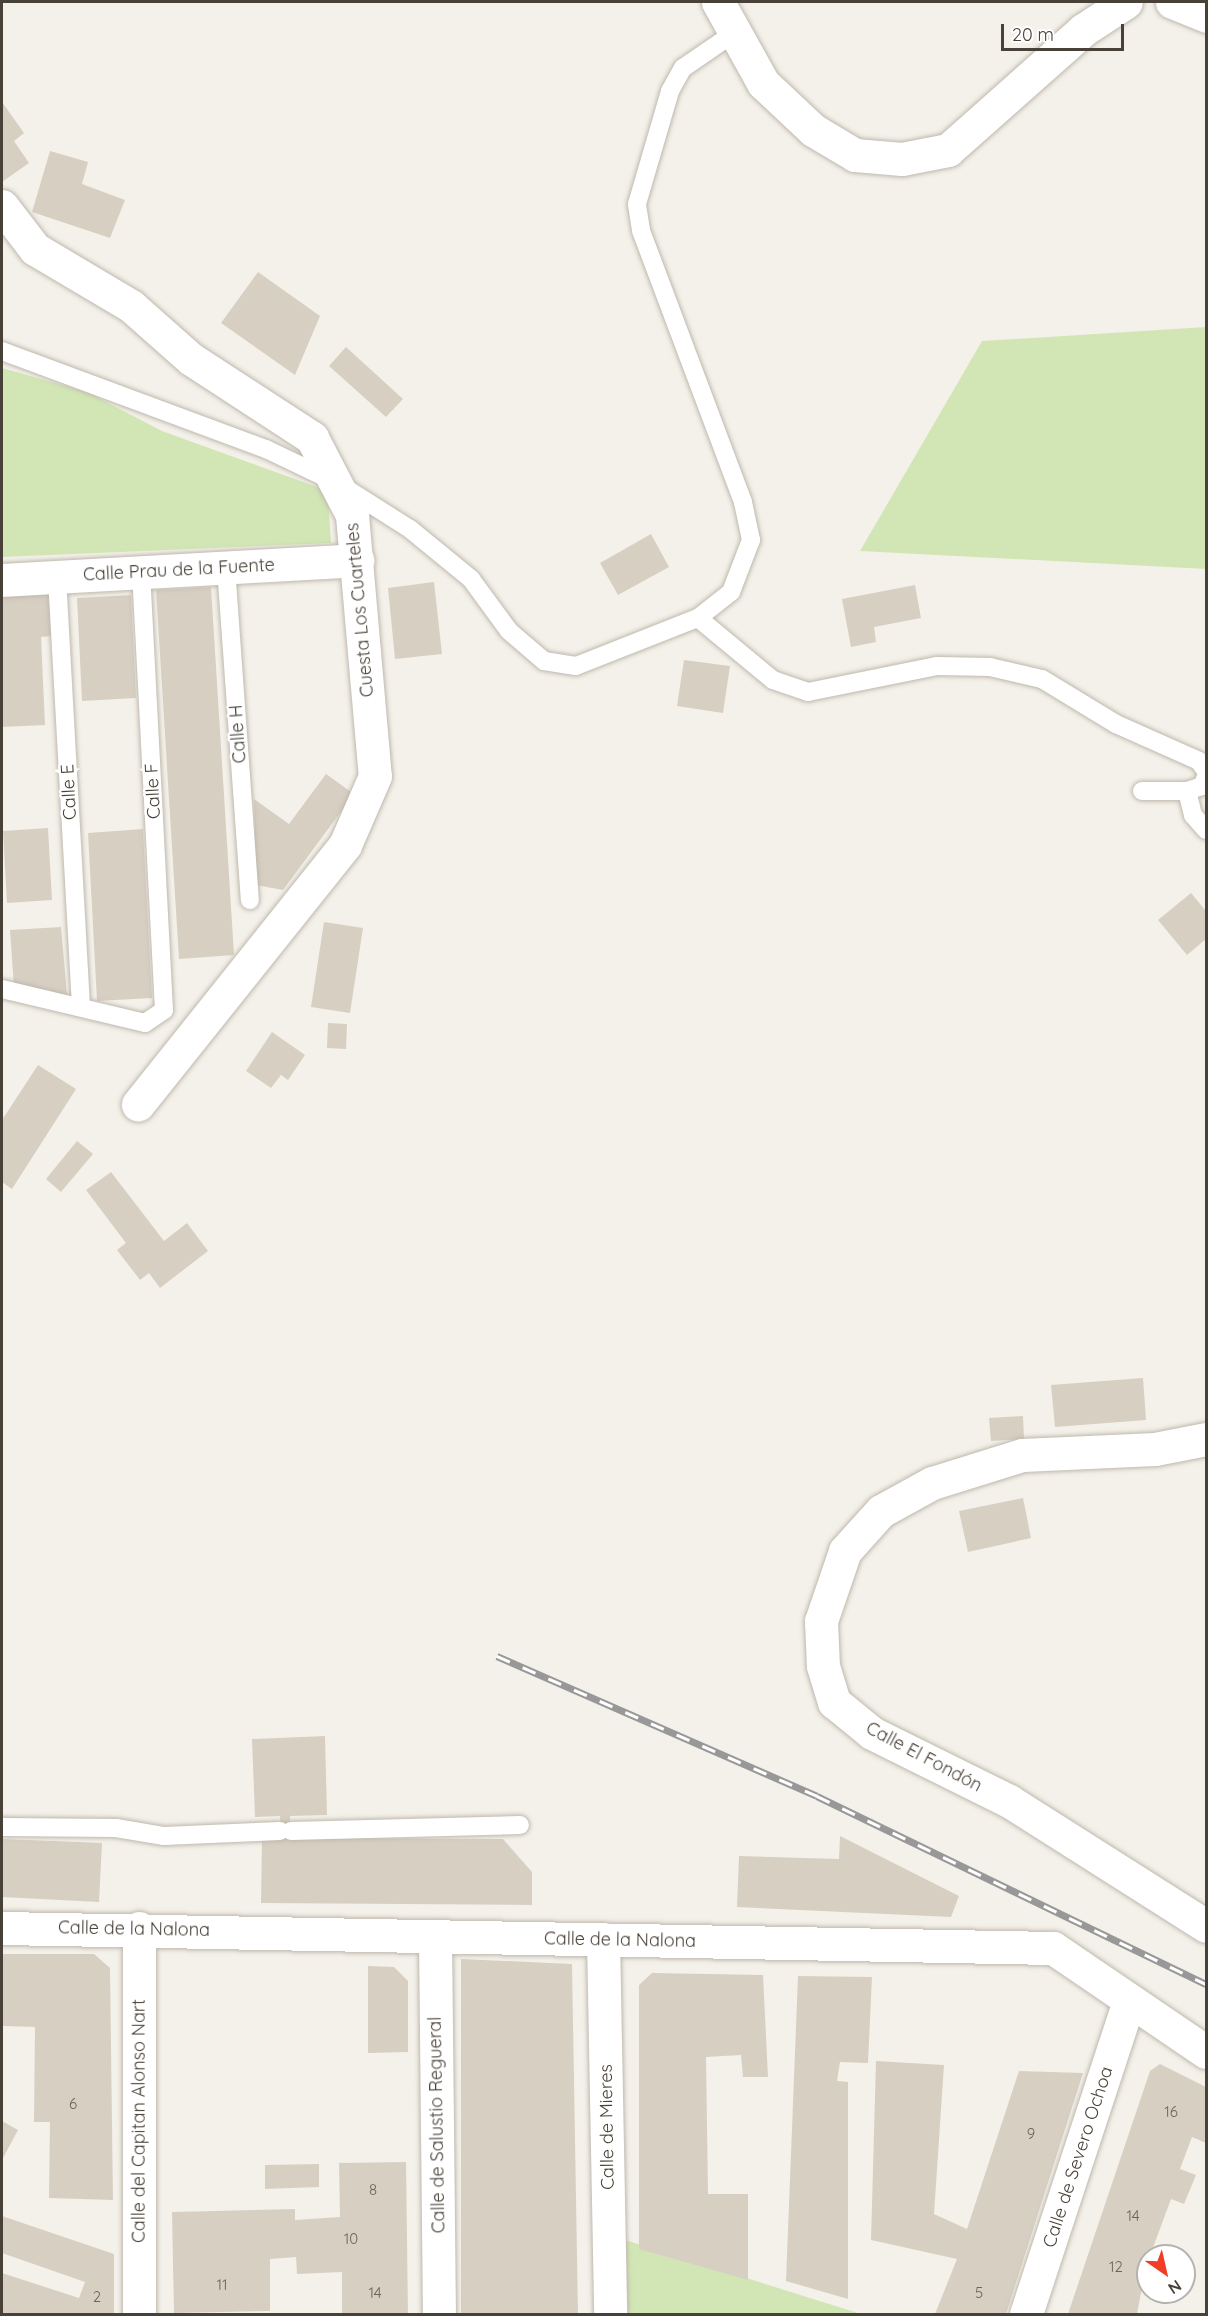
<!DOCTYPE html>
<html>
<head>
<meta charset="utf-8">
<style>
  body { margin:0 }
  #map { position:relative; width:1208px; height:2316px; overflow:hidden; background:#f4f1ea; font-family:Quicksand,sans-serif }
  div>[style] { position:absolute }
  .green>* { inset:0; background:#d2e6b5 }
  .building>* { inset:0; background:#d8cfc3 }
  .roads { filter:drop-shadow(0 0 2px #bfb8ad) drop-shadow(0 0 2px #bfb8ad) }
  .service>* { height:18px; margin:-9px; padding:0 9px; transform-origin:9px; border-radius:9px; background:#fff }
  .minor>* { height:33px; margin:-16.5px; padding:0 16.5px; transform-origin:16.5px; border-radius:16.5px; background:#fff }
  .rail>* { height:7px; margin-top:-3.5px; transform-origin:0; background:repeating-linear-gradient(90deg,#fff 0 14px,#989898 0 28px); box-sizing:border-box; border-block:2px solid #989898 }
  span { translate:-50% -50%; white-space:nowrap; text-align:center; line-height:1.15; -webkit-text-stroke:5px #fff; paint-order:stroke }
  .number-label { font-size:15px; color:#6c645b }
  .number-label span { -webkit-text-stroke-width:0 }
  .street-label { font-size:18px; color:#484138 }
  .frame { position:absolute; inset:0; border:3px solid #484138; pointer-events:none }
  .north { position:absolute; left:1136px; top:2244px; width:60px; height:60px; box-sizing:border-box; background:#fff; border:2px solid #b6b3af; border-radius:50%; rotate:146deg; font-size:16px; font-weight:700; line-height:24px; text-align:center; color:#484138 }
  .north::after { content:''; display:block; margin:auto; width:21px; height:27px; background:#f13d25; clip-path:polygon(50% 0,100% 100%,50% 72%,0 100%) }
  .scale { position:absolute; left:1001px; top:24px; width:123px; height:27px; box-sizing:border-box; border:3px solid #484138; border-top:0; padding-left:8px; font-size:18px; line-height:21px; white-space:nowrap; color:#484138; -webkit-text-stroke:4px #fff; paint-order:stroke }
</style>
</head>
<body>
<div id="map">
  <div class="green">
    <i style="clip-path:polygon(1206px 327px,1206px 569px,860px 551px,982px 341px)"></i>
    <i style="clip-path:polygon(2px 368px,87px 392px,162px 431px,317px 487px,328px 497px,331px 543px,2px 557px)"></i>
    <i style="clip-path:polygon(609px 2235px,861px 2314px,610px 2314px)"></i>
  </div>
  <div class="building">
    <i style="clip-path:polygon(2px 102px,24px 133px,14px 141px,29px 163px,2px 182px)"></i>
    <i style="clip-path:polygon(50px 151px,88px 162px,82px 184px,125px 200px,110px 238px,32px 212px)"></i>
    <i style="clip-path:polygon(258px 272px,320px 316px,295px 375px,221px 323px)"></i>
    <i style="clip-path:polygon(346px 347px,403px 399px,386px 417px,329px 366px)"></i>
    <i style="clip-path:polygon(651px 534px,669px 567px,618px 595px,600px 563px)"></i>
    <i style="clip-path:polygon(434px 582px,442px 654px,395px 659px,388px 588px)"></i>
    <i style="clip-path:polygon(915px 585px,921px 618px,874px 627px,876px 642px,851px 647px,842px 599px)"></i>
    <i style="clip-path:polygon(211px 587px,234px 955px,179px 959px,156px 590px)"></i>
    <i style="clip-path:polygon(49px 594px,51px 636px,41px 637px,45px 725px,2px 727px,2px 597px)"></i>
    <i style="clip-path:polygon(131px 595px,136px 698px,82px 701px,77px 598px)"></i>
    <i style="clip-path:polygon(684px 660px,730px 666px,723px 713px,677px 706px)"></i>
    <i style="clip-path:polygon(326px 774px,354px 794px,283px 890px,256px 885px,254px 799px,289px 824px)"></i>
    <i style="clip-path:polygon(48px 828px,52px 900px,7px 903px,3px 831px)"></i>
    <i style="clip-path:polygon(143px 829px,152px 998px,97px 1001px,88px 833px)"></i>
    <i style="clip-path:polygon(1191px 893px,1206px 911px,1206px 939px,1187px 955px,1158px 920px)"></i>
    <i style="clip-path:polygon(324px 922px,363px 928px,350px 1013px,311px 1007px)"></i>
    <i style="clip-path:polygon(61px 927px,67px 995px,14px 987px,10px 930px)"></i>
    <i style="clip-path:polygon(328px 1023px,347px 1024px,346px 1049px,327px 1048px)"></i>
    <i style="clip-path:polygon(272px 1032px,305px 1055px,288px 1080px,281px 1075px,271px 1088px,246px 1071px)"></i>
    <i style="clip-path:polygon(38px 1065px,76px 1089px,12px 1189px,2px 1182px,2px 1120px)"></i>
    <i style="clip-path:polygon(77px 1141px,93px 1154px,61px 1192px,46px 1179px)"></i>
    <i style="clip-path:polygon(111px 1172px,164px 1241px,187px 1223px,208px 1251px,160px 1288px,149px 1273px,140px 1280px,117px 1250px,126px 1243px,86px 1190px)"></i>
    <i style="clip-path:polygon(1143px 1378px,1146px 1420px,1055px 1427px,1051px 1385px)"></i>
    <i style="clip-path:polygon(1023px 1416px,1024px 1439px,991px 1441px,989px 1418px)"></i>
    <i style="clip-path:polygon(1023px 1498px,1031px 1538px,968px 1552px,959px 1511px)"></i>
    <i style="clip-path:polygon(325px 1736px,327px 1815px,290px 1816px,291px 1838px,503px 1839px,532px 1872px,532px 1905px,261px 1903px,262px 1838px,281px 1838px,280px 1816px,255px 1817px,252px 1739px)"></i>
    <i style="clip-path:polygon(840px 1836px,959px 1896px,951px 1917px,737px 1907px,739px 1856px,839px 1859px)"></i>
    <i style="clip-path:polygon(2px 1839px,102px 1843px,99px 1902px,2px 1897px)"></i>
    <i style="clip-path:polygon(2px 1954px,94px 1954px,110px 1968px,113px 2200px,49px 2198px,50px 2122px,34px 2122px,35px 2027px,2px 2026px)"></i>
    <i style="clip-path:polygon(461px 1959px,572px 1964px,578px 2314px,461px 2314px)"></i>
    <i style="clip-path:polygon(368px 1966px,394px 1967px,408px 1981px,408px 2052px,368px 2053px)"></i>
    <i style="clip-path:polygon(652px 1973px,763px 1975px,768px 2077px,743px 2077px,741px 2055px,706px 2057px,708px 2194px,748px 2194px,748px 2280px,639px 2249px,639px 1985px)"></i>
    <i style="clip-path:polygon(798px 1976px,872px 1977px,868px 2063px,840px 2062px,837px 2081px,848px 2082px,848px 2299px,786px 2281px)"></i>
    <i style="clip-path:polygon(876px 2061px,944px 2065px,934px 2214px,967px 2229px,1019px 2071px,1083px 2073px,1006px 2314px,935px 2314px,957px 2259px,871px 2240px)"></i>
    <i style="clip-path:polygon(1160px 2064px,1206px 2087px,1206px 2143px,1192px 2137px,1180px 2169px,1196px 2175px,1184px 2204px,1171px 2199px,1151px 2253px,1155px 2256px,1148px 2256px,1137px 2314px,1068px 2314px,1150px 2071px)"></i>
    <i style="clip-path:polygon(2px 2121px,18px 2130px,2px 2160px)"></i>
    <i style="clip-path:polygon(406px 2162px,408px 2314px,342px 2314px,342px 2272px,297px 2274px,296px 2257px,270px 2259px,270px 2311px,174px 2313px,172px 2212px,295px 2209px,295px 2220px,340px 2217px,339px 2163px)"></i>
    <i style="clip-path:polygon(319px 2164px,319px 2187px,265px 2189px,265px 2165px)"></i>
    <i style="clip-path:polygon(2px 2216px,114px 2254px,114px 2314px,2px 2314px,2px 2273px,79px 2298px,85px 2282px,2px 2253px)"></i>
  </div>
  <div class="roads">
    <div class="service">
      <i style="left:2px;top:351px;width:282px;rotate:20.4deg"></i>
      <i style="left:266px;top:449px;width:81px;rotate:25.6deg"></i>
      <i style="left:339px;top:484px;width:84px;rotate:32.4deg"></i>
      <i style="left:410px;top:529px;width:79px;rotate:39.3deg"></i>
      <i style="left:471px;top:579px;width:64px;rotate:53.8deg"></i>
      <i style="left:509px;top:631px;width:46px;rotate:40.6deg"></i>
      <i style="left:544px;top:661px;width:32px;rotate:9deg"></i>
      <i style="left:576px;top:666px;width:131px;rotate:-21.5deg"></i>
      <i style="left:698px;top:618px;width:42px;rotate:-38.2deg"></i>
      <i style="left:731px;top:592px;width:56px;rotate:-69deg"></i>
      <i style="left:751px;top:540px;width:39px;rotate:-102deg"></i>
      <i style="left:743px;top:502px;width:290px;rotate:-110.6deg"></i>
      <i style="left:641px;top:230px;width:26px;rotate:-99deg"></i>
      <i style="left:637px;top:204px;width:118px;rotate:-73.7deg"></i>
      <i style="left:670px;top:91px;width:26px;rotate:-61deg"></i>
      <i style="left:683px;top:68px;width:62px;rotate:-34.5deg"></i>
      <i style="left:226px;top:567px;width:334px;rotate:85.9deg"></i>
      <i style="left:57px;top:577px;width:430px;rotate:86.8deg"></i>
      <i style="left:698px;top:618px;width:97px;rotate:39.6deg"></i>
      <i style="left:773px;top:680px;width:37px;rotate:19deg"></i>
      <i style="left:808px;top:692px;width:132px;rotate:-11.4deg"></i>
      <i style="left:937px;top:666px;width:53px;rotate:1.1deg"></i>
      <i style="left:990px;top:667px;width:53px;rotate:13deg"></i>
      <i style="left:1042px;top:679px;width:87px;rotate:31.3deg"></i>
      <i style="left:1116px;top:724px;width:91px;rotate:24deg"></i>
      <i style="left:1199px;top:761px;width:12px;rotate:55deg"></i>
      <i style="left:1142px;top:791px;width:45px"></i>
      <i style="left:1187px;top:791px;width:16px;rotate:-18deg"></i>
      <i style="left:1202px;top:786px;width:10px;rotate:-66deg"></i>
      <i style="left:1187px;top:791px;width:25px;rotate:76deg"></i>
      <i style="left:1193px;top:815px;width:20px;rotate:49deg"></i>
      <i style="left:2px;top:989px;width:147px;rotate:13.4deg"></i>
      <i style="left:145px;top:1023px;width:23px;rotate:-34deg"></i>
      <i style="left:164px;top:1010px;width:439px;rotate:-93deg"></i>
      <i style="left:2px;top:1827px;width:114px;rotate:0.5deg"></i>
      <i style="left:116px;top:1828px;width:49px;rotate:9.5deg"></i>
      <i style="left:164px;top:1836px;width:116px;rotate:-2.5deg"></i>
      <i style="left:291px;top:1831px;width:229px;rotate:-1.5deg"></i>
    </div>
    <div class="minor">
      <i style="left:718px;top:2px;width:93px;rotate:60.9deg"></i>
      <i style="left:763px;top:83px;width:69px;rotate:43.2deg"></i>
      <i style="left:813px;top:130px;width:49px;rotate:30.8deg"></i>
      <i style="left:855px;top:155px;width:47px;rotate:4.9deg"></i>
      <i style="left:902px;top:159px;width:47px;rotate:-11.1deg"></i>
      <i style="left:948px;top:150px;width:181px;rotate:-41.6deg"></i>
      <i style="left:1083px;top:30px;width:51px;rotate:-33.1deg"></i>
      <i style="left:1172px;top:2px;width:37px;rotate:22deg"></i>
      <i style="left:2px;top:206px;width:54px;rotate:52.5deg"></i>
      <i style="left:35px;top:249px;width:112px;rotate:30.7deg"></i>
      <i style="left:131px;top:306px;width:80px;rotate:41.5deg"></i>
      <i style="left:191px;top:359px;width:145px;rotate:33.1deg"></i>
      <i style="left:312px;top:438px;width:87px;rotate:62.5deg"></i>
      <i style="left:352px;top:515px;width:262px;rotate:85deg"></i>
      <i style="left:375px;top:776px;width:75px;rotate:113.5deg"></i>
      <i style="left:345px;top:845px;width:332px;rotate:128.6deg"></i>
      <i style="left:2px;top:580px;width:356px;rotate:-3.2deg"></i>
      <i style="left:1206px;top:1439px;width:52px;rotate:168.9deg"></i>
      <i style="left:1155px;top:1449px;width:133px;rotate:177.4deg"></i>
      <i style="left:1022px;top:1455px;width:94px;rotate:162.7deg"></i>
      <i style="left:932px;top:1483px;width:58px;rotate:151.2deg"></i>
      <i style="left:881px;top:1511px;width:54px;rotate:132deg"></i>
      <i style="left:845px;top:1551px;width:74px;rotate:108.9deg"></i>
      <i style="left:821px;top:1621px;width:45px;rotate:87.5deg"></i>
      <i style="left:823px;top:1666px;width:38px;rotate:73deg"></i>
      <i style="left:834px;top:1702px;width:49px;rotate:39.2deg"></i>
      <i style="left:872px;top:1733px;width:153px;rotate:26.4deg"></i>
      <i style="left:1009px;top:1801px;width:233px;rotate:32.4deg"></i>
      <i style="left:2px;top:1928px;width:1051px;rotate:1.09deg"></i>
      <i style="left:1053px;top:1948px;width:185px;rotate:34.2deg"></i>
      <i style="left:139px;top:1928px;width:386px;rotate:90deg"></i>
      <i style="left:435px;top:1936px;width:378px;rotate:89.4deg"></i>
      <i style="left:603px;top:1939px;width:375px;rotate:88.9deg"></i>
      <i style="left:1026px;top:2314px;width:330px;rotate:-71.8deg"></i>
    </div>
  </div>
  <div class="rail">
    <i style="left:497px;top:1656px;width:349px;rotate:23.6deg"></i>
    <i style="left:817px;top:1796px;width:432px;rotate:25.8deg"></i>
  </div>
  <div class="number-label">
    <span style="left:73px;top:2104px">6</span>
    <span style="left:1171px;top:2112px">16</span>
    <span style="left:1031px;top:2134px">9</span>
    <span style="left:373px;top:2190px">8</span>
    <span style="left:1133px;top:2216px">14</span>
    <span style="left:351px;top:2239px">10</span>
    <span style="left:1116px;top:2267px">12</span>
    <span style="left:222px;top:2285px">11</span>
    <span style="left:375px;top:2293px">14</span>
    <span style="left:979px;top:2293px">5</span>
    <span style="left:97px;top:2297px">2</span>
  </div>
  <div class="street-label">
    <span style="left:179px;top:570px;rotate:-3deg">Calle Prau de la Fuente</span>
    <span style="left:360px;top:610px;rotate:-95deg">Cuesta Los Cuarteles</span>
    <span style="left:238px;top:734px;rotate:-94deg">Calle H</span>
    <span style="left:153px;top:791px;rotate:-93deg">Calle F</span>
    <span style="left:69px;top:792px;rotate:-93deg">Calle E</span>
    <span style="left:924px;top:1757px;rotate:28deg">Calle El Fondón</span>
    <span style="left:134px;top:1929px;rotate:1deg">Calle de la Nalona</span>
    <span style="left:620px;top:1940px;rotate:1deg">Calle de la Nalona</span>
    <span style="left:139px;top:2121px;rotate:-90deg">Calle del Capitan Alonso Nart</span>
    <span style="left:437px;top:2125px;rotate:-91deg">Calle de Salustio Regueral</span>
    <span style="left:607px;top:2127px;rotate:-91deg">Calle de Mieres</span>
    <span style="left:1078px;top:2157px;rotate:-72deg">Calle de Severo Ochoa</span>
  </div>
  <div class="frame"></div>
  <div class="north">N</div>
  <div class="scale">20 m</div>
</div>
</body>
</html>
